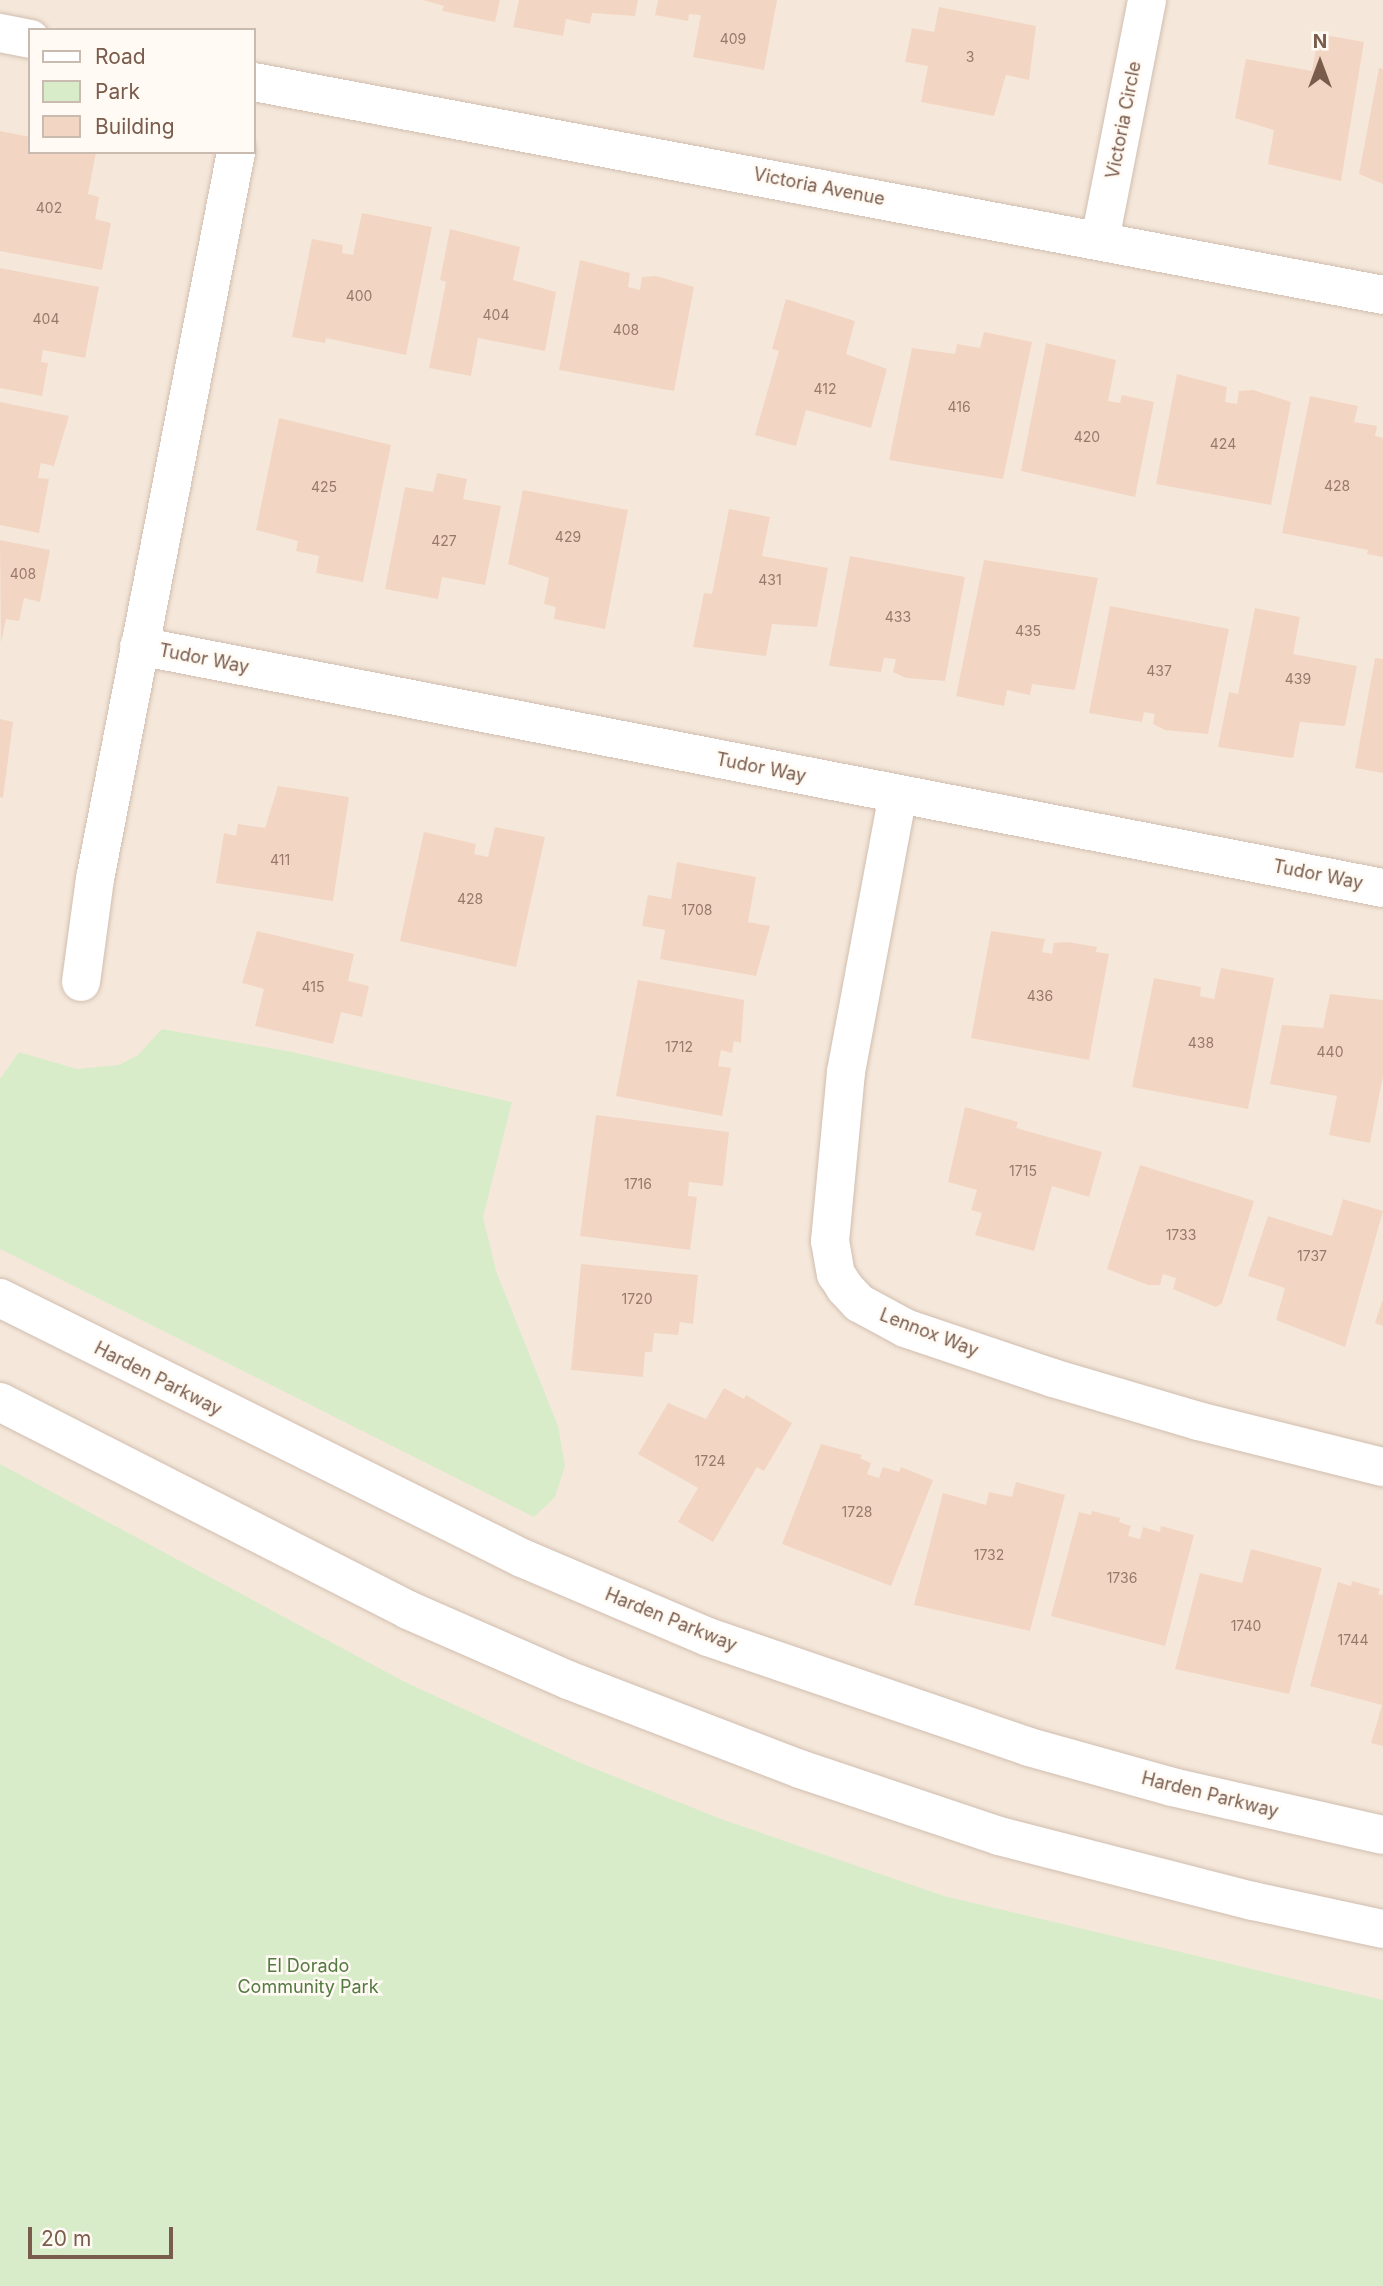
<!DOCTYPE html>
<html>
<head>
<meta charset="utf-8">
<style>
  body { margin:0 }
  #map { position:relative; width:1383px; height:2286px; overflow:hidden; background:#fdf6ec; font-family:Inter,sans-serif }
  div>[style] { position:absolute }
  .residential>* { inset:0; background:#f5e8da }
  .green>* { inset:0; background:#d8ecc9 }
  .building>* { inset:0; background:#f3d5c3 }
  .roads { filter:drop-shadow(0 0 2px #d1beb0) drop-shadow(0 0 2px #d1beb0) }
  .minor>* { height:38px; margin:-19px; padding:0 19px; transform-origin:19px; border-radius:19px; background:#fff }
  .tertiary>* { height:38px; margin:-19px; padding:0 19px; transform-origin:19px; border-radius:19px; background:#fff }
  span { translate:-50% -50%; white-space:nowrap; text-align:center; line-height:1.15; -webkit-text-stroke:5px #fffaf3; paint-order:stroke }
  .number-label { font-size:14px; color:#987a6a }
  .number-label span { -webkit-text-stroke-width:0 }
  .street-label { font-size:18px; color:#7a5c4d }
  .park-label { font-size:18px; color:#537a41 }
  .legend { position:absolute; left:28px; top:28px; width:228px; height:126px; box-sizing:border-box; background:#fffaf3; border:2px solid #cabbb1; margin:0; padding:9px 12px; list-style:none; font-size:21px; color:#7a5c4d }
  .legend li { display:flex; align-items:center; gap:14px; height:35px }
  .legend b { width:35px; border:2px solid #cabbb1 }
  .north { position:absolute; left:1285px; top:28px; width:70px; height:70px; -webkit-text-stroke:5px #fffaf3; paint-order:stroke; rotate:0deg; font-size:19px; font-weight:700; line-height:28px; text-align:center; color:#7a5c4d }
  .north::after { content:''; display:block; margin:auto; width:24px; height:32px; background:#7a5c4d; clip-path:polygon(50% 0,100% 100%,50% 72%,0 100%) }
  .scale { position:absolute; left:28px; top:2227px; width:145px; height:32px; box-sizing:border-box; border:4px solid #7a5c4d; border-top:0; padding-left:9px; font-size:21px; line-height:24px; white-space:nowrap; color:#7a5c4d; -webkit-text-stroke:5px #fffaf3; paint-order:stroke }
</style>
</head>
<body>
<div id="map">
  <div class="residential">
    <i style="clip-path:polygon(evenodd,0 0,1383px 0,1383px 2286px,0 2286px,0 0,30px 30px,254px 30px,254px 152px,30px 152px,30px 30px)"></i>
  </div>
  <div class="green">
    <i style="clip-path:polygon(162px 1029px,292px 1052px,512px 1102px,483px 1217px,496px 1271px,558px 1426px,565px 1466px,555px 1497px,534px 1517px,0 1249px,0 1079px,19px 1052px,77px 1069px,119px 1065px,138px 1055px)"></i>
    <i style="clip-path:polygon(0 1464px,405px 1682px,578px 1762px,721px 1819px,944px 1896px,1383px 2000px,1383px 2286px,0 2286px)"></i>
  </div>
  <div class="building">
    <i style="clip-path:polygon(423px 0,500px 0,495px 22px,442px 11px,444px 6px)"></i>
    <i style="clip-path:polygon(519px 0,638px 0,635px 16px,592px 13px,590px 24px,566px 19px,563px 36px,513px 27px)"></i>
    <i style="clip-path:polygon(658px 0,777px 0,764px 70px,693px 57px,701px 15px,689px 14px,688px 21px,655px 15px)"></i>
    <i style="clip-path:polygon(939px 7px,1036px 26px,1029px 80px,1006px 75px,994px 116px,921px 102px,928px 66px,905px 62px,912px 28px,934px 32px)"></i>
    <i style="clip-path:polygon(1319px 34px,1364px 42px,1341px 181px,1268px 164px,1274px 130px,1235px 118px,1246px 59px,1312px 71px)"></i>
    <i style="clip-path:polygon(1379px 68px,1383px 69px,1383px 184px,1359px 174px)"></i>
    <i style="clip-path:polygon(0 131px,30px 137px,30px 152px,96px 152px,88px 194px,99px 197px,95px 219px,111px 223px,102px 270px,0 251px)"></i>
    <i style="clip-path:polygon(362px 213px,432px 227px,406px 355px,326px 338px,325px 343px,292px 337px,312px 239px,343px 245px,342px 253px,353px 255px)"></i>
    <i style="clip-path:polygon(450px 229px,520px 247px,513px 280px,556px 292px,545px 351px,478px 338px,471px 376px,429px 368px,446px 282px,440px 280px)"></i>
    <i style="clip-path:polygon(580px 260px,630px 273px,628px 287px,640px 290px,642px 277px,656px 276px,694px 287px,674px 391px,559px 370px)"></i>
    <i style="clip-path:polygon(0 268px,99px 287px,85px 358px,43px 350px,41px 362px,48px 363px,42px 396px,0 388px)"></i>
    <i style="clip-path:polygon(786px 299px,855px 321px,846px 354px,887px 369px,871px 428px,806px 410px,796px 446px,755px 435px,779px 351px,772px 349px)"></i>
    <i style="clip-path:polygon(984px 332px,1032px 342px,1003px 479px,889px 460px,912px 348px,955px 354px,957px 344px,980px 348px)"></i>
    <i style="clip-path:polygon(1046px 343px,1116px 360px,1108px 401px,1120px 403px,1122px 395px,1154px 402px,1135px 497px,1021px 471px)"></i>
    <i style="clip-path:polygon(1177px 374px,1227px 387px,1225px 402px,1237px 404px,1239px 391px,1253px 390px,1291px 402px,1271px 505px,1156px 484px)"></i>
    <i style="clip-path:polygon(1310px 396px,1358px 406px,1354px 422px,1377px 426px,1375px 436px,1383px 438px,1383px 557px,1367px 554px,1368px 550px,1282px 533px)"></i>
    <i style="clip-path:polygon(0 402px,69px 416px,54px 466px,41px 463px,38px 478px,49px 479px,39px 533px,0 525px)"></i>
    <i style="clip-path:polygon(279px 418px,391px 445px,363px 582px,316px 573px,319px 556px,296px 551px,298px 541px,256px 530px)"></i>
    <i style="clip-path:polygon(437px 473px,467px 479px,463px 499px,501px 506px,485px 585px,442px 577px,438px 599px,385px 589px,405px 487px,433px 492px)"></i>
    <i style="clip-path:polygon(523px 490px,628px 510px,605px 629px,554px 619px,556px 607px,544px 604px,549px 578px,508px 564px)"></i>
    <i style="clip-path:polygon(729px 509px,770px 517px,762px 556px,828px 568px,817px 627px,772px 624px,766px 656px,693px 647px,704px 593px,712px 594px)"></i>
    <i style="clip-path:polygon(0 540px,50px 550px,40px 602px,24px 598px,19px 621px,6px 619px,1px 643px)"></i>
    <i style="clip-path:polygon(850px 556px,965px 577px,945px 681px,906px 678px,893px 672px,896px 659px,884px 658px,881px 672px,829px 666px)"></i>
    <i style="clip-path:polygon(984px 560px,1098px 578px,1075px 690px,1032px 684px,1030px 695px,1007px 690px,1004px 706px,956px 696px)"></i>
    <i style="clip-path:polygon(1110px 606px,1229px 629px,1208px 734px,1165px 730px,1153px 724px,1155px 714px,1144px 712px,1142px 722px,1089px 713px)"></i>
    <i style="clip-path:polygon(1255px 608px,1300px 617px,1293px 654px,1357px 666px,1345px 726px,1300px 722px,1293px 758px,1218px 747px,1229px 692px,1238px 694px)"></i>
    <i style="clip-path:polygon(1375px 658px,1383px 659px,1383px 773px,1355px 768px)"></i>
    <i style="clip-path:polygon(0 719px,13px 722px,3px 798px,0 797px)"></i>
    <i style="clip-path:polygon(278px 786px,349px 797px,333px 901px,216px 883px,224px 833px,236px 836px,238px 824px,265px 828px)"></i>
    <i style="clip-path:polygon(495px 827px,545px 837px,516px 967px,400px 941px,424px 832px,476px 844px,474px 854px,488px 857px)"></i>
    <i style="clip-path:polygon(677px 862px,756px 877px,748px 922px,770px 926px,756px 976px,660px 959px,665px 930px,642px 926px,648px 895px,671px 899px)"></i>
    <i style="clip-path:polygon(257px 931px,354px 954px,348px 981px,369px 986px,362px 1017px,341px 1012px,333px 1044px,255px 1026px,264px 989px,242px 983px)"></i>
    <i style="clip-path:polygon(991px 931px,1045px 939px,1042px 952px,1052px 954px,1054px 943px,1068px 942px,1097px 947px,1096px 952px,1109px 954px,1089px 1060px,971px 1038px)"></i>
    <i style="clip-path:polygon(1221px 968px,1274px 978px,1248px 1109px,1132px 1087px,1154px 978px,1201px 987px,1200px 996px,1214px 999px)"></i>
    <i style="clip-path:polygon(638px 980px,744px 1000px,741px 1043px,734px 1041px,732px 1053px,721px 1050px,718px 1066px,731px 1068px,722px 1116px,616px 1096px)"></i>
    <i style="clip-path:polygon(1330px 994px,1383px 1000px,1383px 1076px,1370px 1143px,1329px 1135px,1337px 1096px,1270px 1084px,1282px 1025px,1323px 1028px)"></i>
    <i style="clip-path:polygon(965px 1107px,1018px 1122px,1016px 1128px,1102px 1152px,1089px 1197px,1052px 1186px,1034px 1251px,975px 1235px,982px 1213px,971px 1210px,977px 1190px,948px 1182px)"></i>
    <i style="clip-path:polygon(596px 1115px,729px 1132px,723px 1186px,689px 1182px,688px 1196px,697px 1197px,690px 1250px,580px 1236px)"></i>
    <i style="clip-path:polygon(1140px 1165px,1254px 1201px,1222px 1303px,1216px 1307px,1173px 1289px,1176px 1278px,1163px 1274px,1160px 1285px,1148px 1285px,1107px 1269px)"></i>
    <i style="clip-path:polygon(1343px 1199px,1383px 1211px,1345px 1347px,1276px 1320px,1285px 1288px,1248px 1276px,1268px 1216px,1332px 1236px)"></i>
    <i style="clip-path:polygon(581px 1264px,698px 1275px,693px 1324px,680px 1322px,678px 1335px,654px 1333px,652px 1352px,645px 1352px,643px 1377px,571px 1370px)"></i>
    <i style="clip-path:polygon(1382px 1301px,1383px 1301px,1383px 1326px,1375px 1323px)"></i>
    <i style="clip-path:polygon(724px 1388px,744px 1399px,746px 1395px,792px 1423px,764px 1471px,757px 1467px,713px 1542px,678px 1522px,698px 1488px,638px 1454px,668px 1403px,706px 1419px)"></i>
    <i style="clip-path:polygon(821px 1444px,862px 1455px,860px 1458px,871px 1463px,867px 1474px,879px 1478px,883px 1467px,899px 1472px,901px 1467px,933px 1480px,891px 1586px,782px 1544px)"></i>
    <i style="clip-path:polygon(1016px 1482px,1065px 1495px,1030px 1631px,914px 1605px,943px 1493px,986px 1505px,989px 1492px,1012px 1497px)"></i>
    <i style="clip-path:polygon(1092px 1511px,1120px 1518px,1119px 1522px,1131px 1526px,1128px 1536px,1140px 1539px,1143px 1527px,1160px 1532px,1161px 1526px,1194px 1535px,1165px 1646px,1051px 1616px,1079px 1512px,1091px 1515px)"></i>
    <i style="clip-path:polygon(1251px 1549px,1322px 1568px,1289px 1694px,1175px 1669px,1200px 1573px,1242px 1583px)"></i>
    <i style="clip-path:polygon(1352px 1581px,1380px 1589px,1378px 1594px,1383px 1595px,1383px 1746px,1371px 1743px,1382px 1705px,1310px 1686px,1338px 1582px,1351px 1586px)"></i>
  </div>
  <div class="roads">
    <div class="minor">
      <i style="left:0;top:33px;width:31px;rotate:11deg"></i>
      <i style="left:254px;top:82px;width:1149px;rotate:10.68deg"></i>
      <i style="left:1100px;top:240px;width:245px;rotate:-78.9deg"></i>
      <i style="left:139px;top:646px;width:1267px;rotate:11.01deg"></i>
      <i style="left:898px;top:794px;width:283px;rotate:100.6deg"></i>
      <i style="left:846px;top:1072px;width:170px;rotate:95.4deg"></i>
      <i style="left:830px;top:1241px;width:34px;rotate:80deg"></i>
      <i style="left:836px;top:1274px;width:17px;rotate:57deg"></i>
      <i style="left:845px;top:1288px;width:21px;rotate:47deg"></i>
      <i style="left:859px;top:1303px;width:52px;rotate:28.5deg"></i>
      <i style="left:905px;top:1328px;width:156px;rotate:18.7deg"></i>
      <i style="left:1053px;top:1378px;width:151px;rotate:16.5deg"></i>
      <i style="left:1198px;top:1421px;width:191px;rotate:14deg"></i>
      <i style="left:81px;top:982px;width:104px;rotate:-82.3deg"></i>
      <i style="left:95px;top:879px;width:741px;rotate:-79.02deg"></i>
    </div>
    <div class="tertiary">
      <i style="left:0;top:1298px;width:583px;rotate:26.48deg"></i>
      <i style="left:522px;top:1558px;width:202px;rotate:23deg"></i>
      <i style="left:708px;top:1637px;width:339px;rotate:18.9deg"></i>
      <i style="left:1029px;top:1747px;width:148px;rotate:15.6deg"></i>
      <i style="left:1172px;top:1787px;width:216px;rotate:12.8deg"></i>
      <i style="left:0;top:1402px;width:458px;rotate:27deg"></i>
      <i style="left:408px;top:1610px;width:175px;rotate:23.6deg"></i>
      <i style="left:568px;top:1680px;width:248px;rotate:21deg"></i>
      <i style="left:800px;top:1769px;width:210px;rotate:18.6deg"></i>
      <i style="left:999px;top:1836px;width:262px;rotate:14.4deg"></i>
      <i style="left:1253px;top:1901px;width:133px;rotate:12.2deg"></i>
    </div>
  </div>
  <div class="number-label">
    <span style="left:733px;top:39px">409</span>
    <span style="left:970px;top:57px">3</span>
    <span style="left:49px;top:208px">402</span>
    <span style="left:359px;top:296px">400</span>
    <span style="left:496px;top:315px">404</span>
    <span style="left:46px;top:319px">404</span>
    <span style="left:626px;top:330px">408</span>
    <span style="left:825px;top:389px">412</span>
    <span style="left:959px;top:407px">416</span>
    <span style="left:1087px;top:437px">420</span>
    <span style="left:1223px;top:444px">424</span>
    <span style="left:1337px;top:486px">428</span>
    <span style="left:324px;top:487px">425</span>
    <span style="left:568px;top:537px">429</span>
    <span style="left:444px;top:541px">427</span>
    <span style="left:23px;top:574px">408</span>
    <span style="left:770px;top:580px">431</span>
    <span style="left:898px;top:617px">433</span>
    <span style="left:1028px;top:631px">435</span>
    <span style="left:1159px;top:671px">437</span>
    <span style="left:1298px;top:679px">439</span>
    <span style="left:280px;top:860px">411</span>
    <span style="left:470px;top:899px">428</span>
    <span style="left:697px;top:910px">1708</span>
    <span style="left:313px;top:987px">415</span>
    <span style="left:1040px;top:996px">436</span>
    <span style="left:1201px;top:1043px">438</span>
    <span style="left:679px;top:1047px">1712</span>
    <span style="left:1330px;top:1052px">440</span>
    <span style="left:1023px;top:1171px">1715</span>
    <span style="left:638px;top:1184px">1716</span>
    <span style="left:1181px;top:1235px">1733</span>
    <span style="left:1312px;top:1256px">1737</span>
    <span style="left:637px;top:1299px">1720</span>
    <span style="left:710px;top:1461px">1724</span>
    <span style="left:857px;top:1512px">1728</span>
    <span style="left:989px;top:1555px">1732</span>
    <span style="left:1122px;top:1578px">1736</span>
    <span style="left:1246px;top:1626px">1740</span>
    <span style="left:1353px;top:1640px">1744</span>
  </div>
  <div class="street-label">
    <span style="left:1124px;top:120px;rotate:-79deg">Victoria Circle</span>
    <span style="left:819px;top:187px;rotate:11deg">Victoria Avenue</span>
    <span style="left:204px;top:659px;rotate:11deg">Tudor Way</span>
    <span style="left:761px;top:768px;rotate:11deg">Tudor Way</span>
    <span style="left:1318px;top:875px;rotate:11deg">Tudor Way</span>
    <span style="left:929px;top:1333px;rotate:21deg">Lennox Way</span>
    <span style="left:158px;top:1379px;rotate:27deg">Harden Parkway</span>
    <span style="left:671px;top:1620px;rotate:22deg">Harden Parkway</span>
    <span style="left:1210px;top:1795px;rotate:14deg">Harden Parkway</span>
  </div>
  <div class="park-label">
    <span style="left:308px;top:1977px">El Dorado<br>Community Park</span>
  </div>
  <ul class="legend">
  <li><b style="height:9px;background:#fff"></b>Road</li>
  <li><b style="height:19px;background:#d8ecc9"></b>Park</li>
  <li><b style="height:19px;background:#f3d5c3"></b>Building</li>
  </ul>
  <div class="north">N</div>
  <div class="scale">20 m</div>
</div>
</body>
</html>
